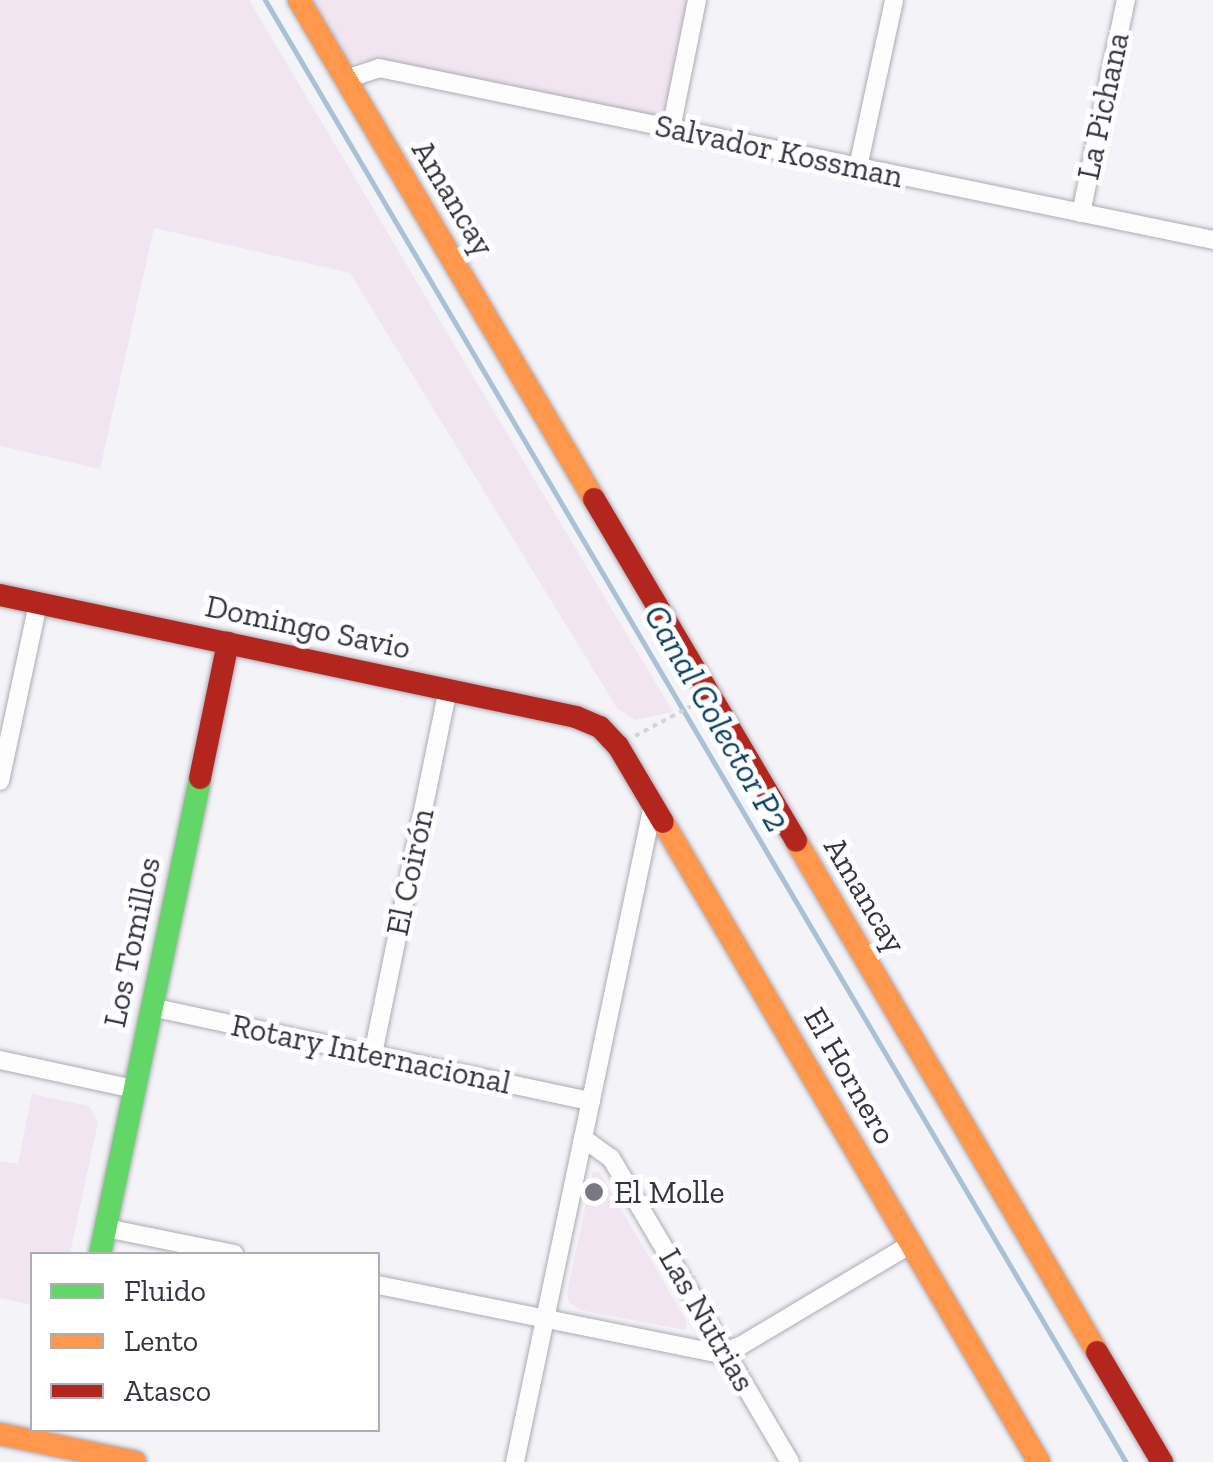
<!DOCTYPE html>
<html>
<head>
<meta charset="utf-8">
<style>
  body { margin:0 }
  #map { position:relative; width:1213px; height:1462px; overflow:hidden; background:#f3f3f8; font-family:"Zilla Slab",serif }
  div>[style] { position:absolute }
  .green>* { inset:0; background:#f2e5f2 }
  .stream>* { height:5px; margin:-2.5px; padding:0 2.5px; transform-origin:2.5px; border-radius:2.5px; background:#aac0d4 }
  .path>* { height:4px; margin-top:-2px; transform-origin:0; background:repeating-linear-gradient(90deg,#d4d4d6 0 5px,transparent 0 10px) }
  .roads { filter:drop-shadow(0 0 2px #acabb2) drop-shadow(0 0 2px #acabb2) }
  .street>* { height:18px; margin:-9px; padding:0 9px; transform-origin:9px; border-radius:9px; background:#fdfdfe }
  .fast>* { height:22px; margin:-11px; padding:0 11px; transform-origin:11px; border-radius:11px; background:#63d668 }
  .slow>* { height:22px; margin:-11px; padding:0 11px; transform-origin:11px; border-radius:11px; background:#ff974d }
  .jam>* { height:22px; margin:-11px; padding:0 11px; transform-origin:11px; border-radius:11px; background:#b3261e }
  .dots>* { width:28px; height:28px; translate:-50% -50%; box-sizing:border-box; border:5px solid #fff; border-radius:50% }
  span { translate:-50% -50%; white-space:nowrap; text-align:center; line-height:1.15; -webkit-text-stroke:10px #fff; paint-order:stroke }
  .street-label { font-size:32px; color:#35353f }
  .poi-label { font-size:32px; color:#35353f }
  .left { translate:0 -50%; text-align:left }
  .water-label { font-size:35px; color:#094064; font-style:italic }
  .legend { position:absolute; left:30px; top:1252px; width:350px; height:180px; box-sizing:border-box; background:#fff; border:2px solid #aeaeb2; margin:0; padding:12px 18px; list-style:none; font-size:30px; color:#35353f }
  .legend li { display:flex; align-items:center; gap:20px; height:50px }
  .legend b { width:50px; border:2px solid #aeaeb2 }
</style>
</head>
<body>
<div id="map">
  <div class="green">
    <i style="clip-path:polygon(0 0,249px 0,673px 712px,635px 720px,617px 708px,350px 273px,154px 228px,100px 469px,0 446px)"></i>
    <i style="clip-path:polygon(308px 0,689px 0,665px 120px,372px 61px,349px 62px)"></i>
    <i style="clip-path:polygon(32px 1094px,89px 1106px,98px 1122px,70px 1254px,32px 1254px,32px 1305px,0 1298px,0 1161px,18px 1164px)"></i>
    <i style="clip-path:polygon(593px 1171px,600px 1173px,687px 1322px,685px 1330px,580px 1310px,569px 1302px,567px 1293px)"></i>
  </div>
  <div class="stream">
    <i style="left:265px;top:0;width:1697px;rotate:59.51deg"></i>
  </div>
  <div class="path">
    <i style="left:635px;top:736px;width:66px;rotate:-28.1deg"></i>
  </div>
  <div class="roads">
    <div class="street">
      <i style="left:346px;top:79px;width:35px;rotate:-18deg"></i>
      <i style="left:379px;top:68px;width:852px;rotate:11.65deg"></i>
      <i style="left:671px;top:129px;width:132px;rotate:-78.6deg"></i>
      <i style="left:858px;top:167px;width:171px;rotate:-77.8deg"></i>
      <i style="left:1081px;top:213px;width:218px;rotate:-78.1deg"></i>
      <i style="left:0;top:781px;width:182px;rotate:-77.9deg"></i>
      <i style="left:151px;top:1007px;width:450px;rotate:12.1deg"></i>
      <i style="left:373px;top:1054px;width:372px;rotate:-78.4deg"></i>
      <i style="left:0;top:1060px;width:137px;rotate:12.2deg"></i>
      <i style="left:583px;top:1138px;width:34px;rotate:36deg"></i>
      <i style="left:611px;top:1158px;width:353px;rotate:59.5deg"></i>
      <i style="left:106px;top:1228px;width:131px;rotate:11.5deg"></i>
      <i style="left:378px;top:1285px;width:348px;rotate:11.4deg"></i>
      <i style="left:719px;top:1354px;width:22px;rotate:-21deg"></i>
      <i style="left:740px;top:1346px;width:199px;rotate:-30.8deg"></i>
      <i style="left:515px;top:1462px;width:671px;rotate:-78.14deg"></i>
    </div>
    <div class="fast">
      <i style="left:100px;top:1254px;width:486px;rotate:-78.1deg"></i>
    </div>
    <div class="slow">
      <i style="left:299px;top:0;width:580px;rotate:59.41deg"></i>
      <i style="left:663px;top:822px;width:742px;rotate:59.57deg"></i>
      <i style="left:796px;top:841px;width:593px;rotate:59.5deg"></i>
      <i style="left:0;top:1434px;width:138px;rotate:11.7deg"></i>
    </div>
    <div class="jam">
      <i style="left:594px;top:499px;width:397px;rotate:59.4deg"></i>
      <i style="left:0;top:595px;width:589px;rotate:11.96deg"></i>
      <i style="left:576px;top:717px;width:26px;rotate:23deg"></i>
      <i style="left:600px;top:727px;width:26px;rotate:47deg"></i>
      <i style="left:618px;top:746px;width:88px;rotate:59.4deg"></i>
      <i style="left:200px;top:778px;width:138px;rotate:-78.3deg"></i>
      <i style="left:1097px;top:1352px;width:128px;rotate:59.4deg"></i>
    </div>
  </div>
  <div class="dots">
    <i style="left:594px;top:1192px;background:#787880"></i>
  </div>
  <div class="street-label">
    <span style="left:1103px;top:106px;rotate:-78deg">La Pichana</span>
    <span style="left:779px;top:151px;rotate:12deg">Salvador Kossman</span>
    <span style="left:453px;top:198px;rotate:59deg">Amancay</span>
    <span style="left:308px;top:627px;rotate:12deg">Domingo Savio</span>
    <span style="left:410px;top:872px;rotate:-78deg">El Coirón</span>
    <span style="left:865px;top:895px;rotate:59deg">Amancay</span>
    <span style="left:132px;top:942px;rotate:-78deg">Los Tomillos</span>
    <span style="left:371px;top:1054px;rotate:12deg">Rotary Internacional</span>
    <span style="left:850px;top:1076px;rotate:60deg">El Hornero</span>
    <span style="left:707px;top:1320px;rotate:60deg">Las Nutrias</span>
  </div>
  <div class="poi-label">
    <span class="left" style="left:614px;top:1192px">El Molle</span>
  </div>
  <div class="water-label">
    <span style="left:717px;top:718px;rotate:60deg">Canal Colector P2</span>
  </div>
  <ul class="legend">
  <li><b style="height:12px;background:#63d668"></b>Fluido</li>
  <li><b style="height:12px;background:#ff974d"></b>Lento</li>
  <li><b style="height:12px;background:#b3261e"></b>Atasco</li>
  </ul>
</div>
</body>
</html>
